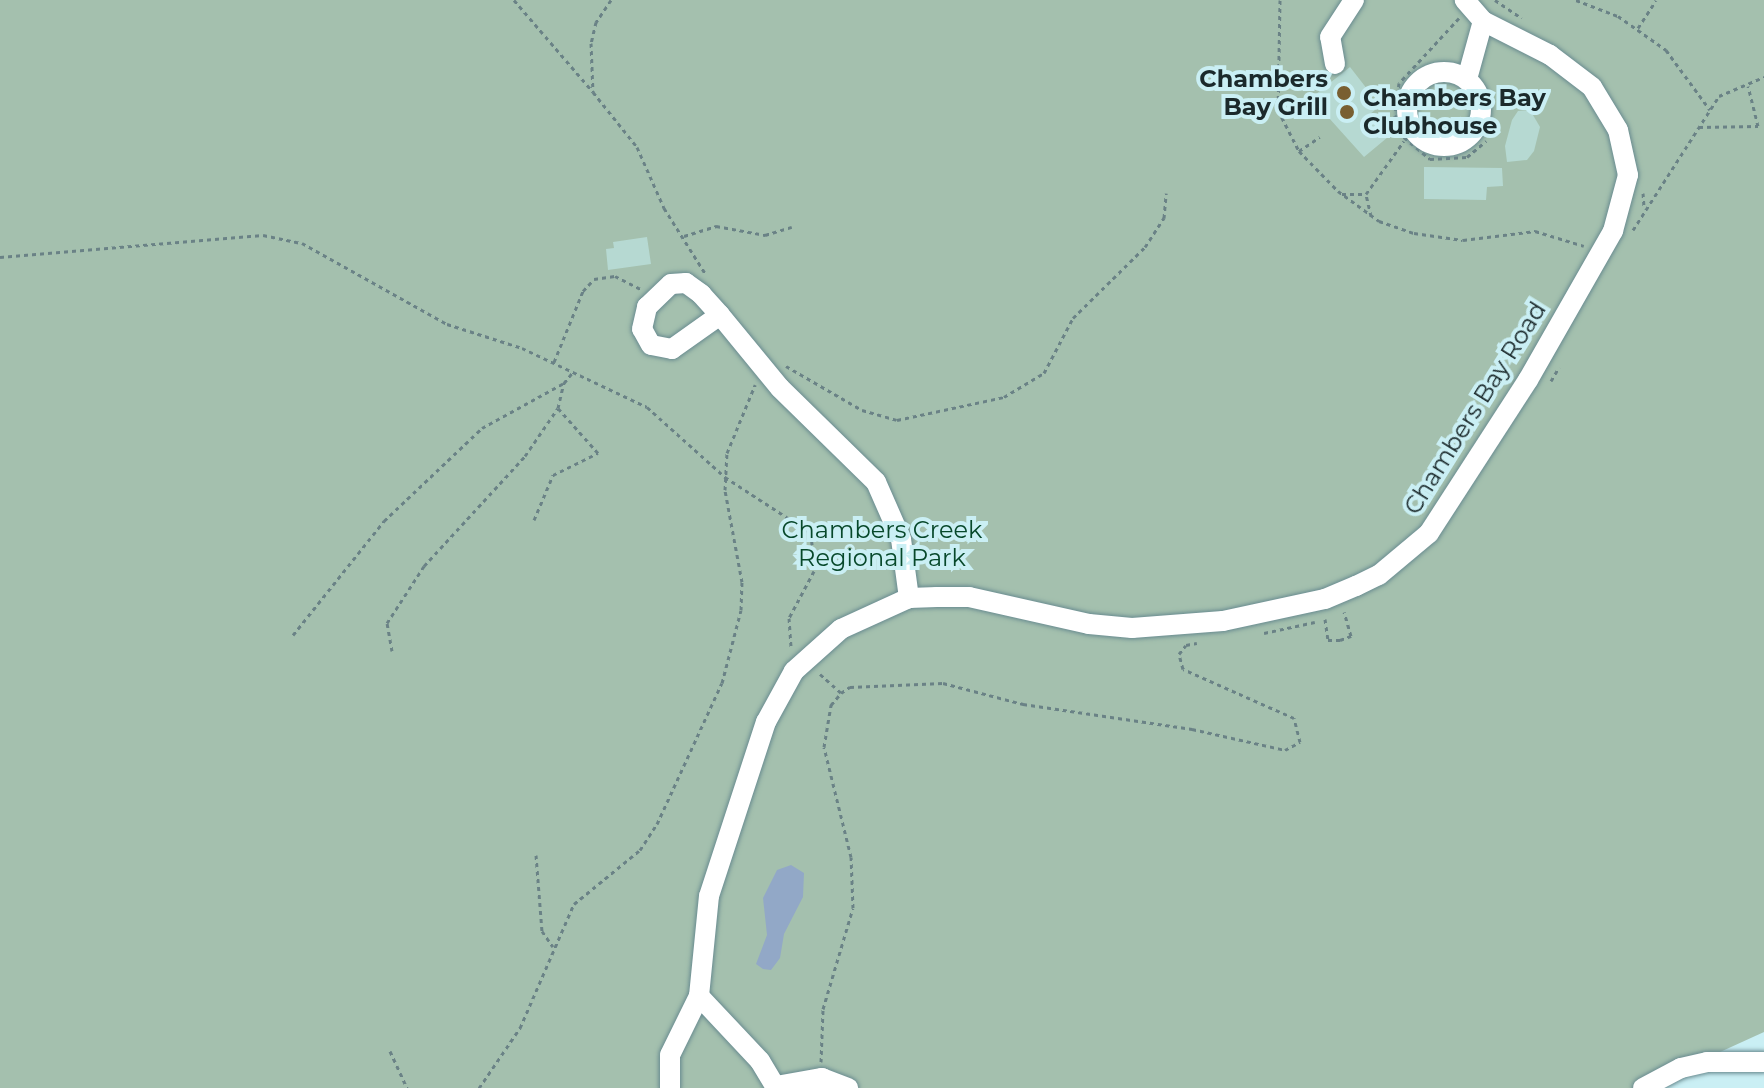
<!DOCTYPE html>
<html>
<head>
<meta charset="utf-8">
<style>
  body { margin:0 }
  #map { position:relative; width:1764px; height:1088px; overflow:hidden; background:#caeff4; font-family:Montserrat,sans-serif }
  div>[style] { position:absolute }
  .green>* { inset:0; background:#a4c0ae }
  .water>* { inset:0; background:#92a8c7 }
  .building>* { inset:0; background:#b6d9d2 }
  .path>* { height:3px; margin-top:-1.5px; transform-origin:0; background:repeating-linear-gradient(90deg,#6a8286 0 4px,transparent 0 8px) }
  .roads { filter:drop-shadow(0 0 2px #698b90) drop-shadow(0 0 2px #698b90) }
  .minor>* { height:20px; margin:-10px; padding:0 10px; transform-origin:10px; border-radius:10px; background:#fff }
  .minor>.ring { margin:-10px; padding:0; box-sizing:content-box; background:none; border:20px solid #fff; border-radius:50% }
  .dots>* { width:22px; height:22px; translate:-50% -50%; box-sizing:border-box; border:4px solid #caeff4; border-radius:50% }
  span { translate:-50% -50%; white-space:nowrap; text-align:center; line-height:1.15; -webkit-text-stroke:8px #caeff4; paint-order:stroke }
  .poi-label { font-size:24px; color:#1b292b; font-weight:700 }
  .right { translate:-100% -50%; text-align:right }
  .left { translate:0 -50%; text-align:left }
  .street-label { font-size:24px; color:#1b292b }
  .park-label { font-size:24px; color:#07482a }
</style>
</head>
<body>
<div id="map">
  <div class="green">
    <i style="clip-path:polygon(0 0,1764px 0,1764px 1032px,1641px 1088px,0 1088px)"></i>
  </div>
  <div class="water">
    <i style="clip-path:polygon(791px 865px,804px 873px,803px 897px,784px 934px,780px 958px,771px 970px,763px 969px,756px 964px,767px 935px,763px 898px,777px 870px)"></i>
  </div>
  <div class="building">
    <i style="clip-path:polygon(1350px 67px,1371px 94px,1365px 98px,1375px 110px,1370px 114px,1388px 137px,1364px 157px,1311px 98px)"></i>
    <i style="clip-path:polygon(1530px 110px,1540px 127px,1534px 151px,1527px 160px,1507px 162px,1505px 146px,1512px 120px,1518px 111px)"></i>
    <i style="clip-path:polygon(1424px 167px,1502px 168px,1503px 186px,1487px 187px,1486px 200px,1424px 199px)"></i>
    <i style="clip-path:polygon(647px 237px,651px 264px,608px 270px,606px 249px,614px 248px,613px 242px)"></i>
  </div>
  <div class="path">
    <i style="left:514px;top:0;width:121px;rotate:49.3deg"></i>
    <i style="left:611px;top:0;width:27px;rotate:124deg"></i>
    <i style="left:596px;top:22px;width:22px;rotate:103deg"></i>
    <i style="left:591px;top:43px;width:49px;rotate:87.7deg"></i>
    <i style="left:593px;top:92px;width:70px;rotate:51.3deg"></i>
    <i style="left:637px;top:147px;width:67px;rotate:66.1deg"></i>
    <i style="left:664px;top:208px;width:77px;rotate:57.8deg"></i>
    <i style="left:1280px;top:0;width:110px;rotate:91deg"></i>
    <i style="left:1278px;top:110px;width:46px;rotate:62.9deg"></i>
    <i style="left:1299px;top:151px;width:56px;rotate:45.7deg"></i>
    <i style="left:1338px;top:191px;width:51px;rotate:36.2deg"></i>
    <i style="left:1379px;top:221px;width:37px;rotate:19deg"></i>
    <i style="left:1414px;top:233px;width:49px;rotate:8.1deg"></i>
    <i style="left:1463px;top:240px;width:73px;rotate:-7.1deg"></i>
    <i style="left:1535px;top:231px;width:51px;rotate:17deg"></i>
    <i style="left:1495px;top:0;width:32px;rotate:34deg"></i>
    <i style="left:1576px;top:0;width:45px;rotate:20.9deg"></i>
    <i style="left:1618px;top:16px;width:59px;rotate:35.3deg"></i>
    <i style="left:1666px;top:50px;width:74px;rotate:53.7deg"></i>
    <i style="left:1459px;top:18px;width:88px;rotate:132.7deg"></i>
    <i style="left:1399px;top:83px;width:32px;rotate:97deg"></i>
    <i style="left:1395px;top:115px;width:17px;rotate:80deg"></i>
    <i style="left:1398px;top:132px;width:42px;rotate:40.2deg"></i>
    <i style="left:1430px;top:159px;width:37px;rotate:-3deg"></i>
    <i style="left:1467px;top:157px;width:25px;rotate:-40deg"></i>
    <i style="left:1638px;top:28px;width:33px;rotate:-57deg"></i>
    <i style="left:1699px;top:127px;width:59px;rotate:-1deg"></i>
    <i style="left:1758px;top:126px;width:41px;rotate:-104deg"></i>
    <i style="left:1299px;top:151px;width:25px;rotate:-34deg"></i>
    <i style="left:1643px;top:193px;width:16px;rotate:86deg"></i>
    <i style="left:1342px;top:194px;width:24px"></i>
    <i style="left:1371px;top:216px;width:23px;rotate:-103deg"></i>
    <i style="left:1366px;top:194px;width:65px;rotate:-54.4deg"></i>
    <i style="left:1633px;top:230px;width:159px;rotate:-57.3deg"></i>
    <i style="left:1719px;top:96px;width:49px;rotate:-22.9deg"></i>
    <i style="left:684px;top:236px;width:34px;rotate:-17deg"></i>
    <i style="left:716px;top:226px;width:50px;rotate:10.4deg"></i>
    <i style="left:765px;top:235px;width:28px;rotate:-17deg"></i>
    <i style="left:0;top:257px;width:264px;rotate:-4.8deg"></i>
    <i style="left:263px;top:235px;width:40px;rotate:12deg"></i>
    <i style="left:302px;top:243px;width:166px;rotate:29.2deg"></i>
    <i style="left:447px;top:324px;width:79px;rotate:17.7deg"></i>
    <i style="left:522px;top:348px;width:138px;rotate:25.3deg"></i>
    <i style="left:647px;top:407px;width:105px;rotate:41.9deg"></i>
    <i style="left:725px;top:477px;width:103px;rotate:33.1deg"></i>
    <i style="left:811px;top:533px;width:38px;rotate:85deg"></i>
    <i style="left:814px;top:571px;width:53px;rotate:118deg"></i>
    <i style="left:789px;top:618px;width:30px;rotate:86deg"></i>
    <i style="left:554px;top:362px;width:77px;rotate:-67.8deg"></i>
    <i style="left:583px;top:291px;width:16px;rotate:-47deg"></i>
    <i style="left:594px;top:279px;width:21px;rotate:-8deg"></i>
    <i style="left:615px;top:276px;width:29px;rotate:27deg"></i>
    <i style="left:786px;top:366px;width:88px;rotate:30.1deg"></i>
    <i style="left:862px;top:410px;width:36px;rotate:16deg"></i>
    <i style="left:897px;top:420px;width:109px;rotate:-12.1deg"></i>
    <i style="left:1004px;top:397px;width:47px;rotate:-31deg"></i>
    <i style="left:1044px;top:373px;width:62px;rotate:-62.2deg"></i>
    <i style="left:1073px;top:318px;width:101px;rotate:-44.6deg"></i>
    <i style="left:1145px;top:247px;width:35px;rotate:-57deg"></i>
    <i style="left:1164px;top:218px;width:25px;rotate:-85deg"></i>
    <i style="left:1551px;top:381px;width:16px;rotate:-60deg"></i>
    <i style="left:534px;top:520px;width:49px;rotate:-67.1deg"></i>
    <i style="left:553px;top:475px;width:50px;rotate:-26.1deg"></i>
    <i style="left:598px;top:453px;width:60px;rotate:-131.6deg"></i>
    <i style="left:1325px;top:619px;width:21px;rotate:82deg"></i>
    <i style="left:1328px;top:640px;width:12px"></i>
    <i style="left:1340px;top:640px;width:12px;rotate:-20deg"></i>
    <i style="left:1351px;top:636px;width:25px;rotate:-106deg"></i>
    <i style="left:1264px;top:633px;width:52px;rotate:-12.2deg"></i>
    <i style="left:293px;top:635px;width:146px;rotate:-51.4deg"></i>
    <i style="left:384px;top:521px;width:135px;rotate:-43.5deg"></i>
    <i style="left:482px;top:428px;width:94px;rotate:-28.8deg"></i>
    <i style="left:564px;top:383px;width:14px;rotate:-51deg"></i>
    <i style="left:392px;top:651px;width:28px;rotate:-100deg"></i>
    <i style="left:387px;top:623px;width:68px;rotate:-57deg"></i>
    <i style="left:424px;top:566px;width:149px;rotate:-47.4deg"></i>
    <i style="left:525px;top:456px;width:58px;rotate:-55.5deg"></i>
    <i style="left:558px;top:408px;width:26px;rotate:-77deg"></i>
    <i style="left:820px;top:674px;width:28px;rotate:42deg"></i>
    <i style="left:536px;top:855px;width:76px;rotate:85.5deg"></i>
    <i style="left:542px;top:931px;width:19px;rotate:55deg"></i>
    <i style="left:390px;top:1051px;width:41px;rotate:65.3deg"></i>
    <i style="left:821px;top:1062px;width:53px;rotate:-87.8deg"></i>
    <i style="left:823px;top:1009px;width:105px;rotate:-73.5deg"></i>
    <i style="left:853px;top:908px;width:51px;rotate:-92.2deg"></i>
    <i style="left:851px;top:857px;width:113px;rotate:-103.8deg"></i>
    <i style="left:824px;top:747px;width:43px;rotate:-80.5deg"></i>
    <i style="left:831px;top:705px;width:16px;rotate:-50deg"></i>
    <i style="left:841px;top:693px;width:11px;rotate:-34deg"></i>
    <i style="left:850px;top:687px;width:93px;rotate:-2.5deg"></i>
    <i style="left:943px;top:683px;width:83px;rotate:14.7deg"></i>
    <i style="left:1023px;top:704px;width:171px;rotate:8.4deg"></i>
    <i style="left:1192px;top:729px;width:95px;rotate:12.7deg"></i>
    <i style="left:1285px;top:750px;width:17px;rotate:-28deg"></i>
    <i style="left:1300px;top:742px;width:25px;rotate:-104deg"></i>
    <i style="left:1294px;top:718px;width:121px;rotate:-156.2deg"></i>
    <i style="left:1183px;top:669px;width:16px;rotate:-105deg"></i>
    <i style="left:1179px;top:654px;width:11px;rotate:-52deg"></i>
    <i style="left:1186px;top:645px;width:11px;rotate:-10deg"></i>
    <i style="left:479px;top:1088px;width:73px;rotate:-55.7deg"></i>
    <i style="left:520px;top:1028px;width:135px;rotate:-66.5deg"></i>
    <i style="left:574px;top:904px;width:85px;rotate:-39.3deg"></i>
    <i style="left:640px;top:850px;width:31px;rotate:-57deg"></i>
    <i style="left:657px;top:824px;width:155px;rotate:-65.3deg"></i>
    <i style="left:722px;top:683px;width:75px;rotate:-75.4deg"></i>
    <i style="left:741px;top:610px;width:28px;rotate:-88deg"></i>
    <i style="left:742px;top:582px;width:94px;rotate:-100.5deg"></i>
    <i style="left:725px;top:490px;width:37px;rotate:-87deg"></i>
    <i style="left:727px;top:453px;width:74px;rotate:-67.6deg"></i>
  </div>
  <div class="roads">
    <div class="minor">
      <i style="left:1335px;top:64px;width:27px;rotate:-100deg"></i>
      <i style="left:1330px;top:37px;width:44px;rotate:-57deg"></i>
      <i class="ring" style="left:1407px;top:72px;width:54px;height:54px"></i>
      <i style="left:1467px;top:79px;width:60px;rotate:-74.6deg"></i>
      <i style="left:720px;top:315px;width:59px;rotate:144.7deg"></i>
      <i style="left:672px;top:349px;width:21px;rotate:-169deg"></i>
      <i style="left:651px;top:345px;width:18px;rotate:-119deg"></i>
      <i style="left:642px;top:329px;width:23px;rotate:-77deg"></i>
      <i style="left:647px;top:307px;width:33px;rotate:-44deg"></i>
      <i style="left:671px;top:284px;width:15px;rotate:-4deg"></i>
      <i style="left:686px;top:283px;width:19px;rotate:36deg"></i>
      <i style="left:701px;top:294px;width:28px;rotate:48deg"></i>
      <i style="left:720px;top:315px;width:94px;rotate:50.6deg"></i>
      <i style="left:780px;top:388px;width:134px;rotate:44.4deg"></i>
      <i style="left:876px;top:482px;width:62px;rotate:66.3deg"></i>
      <i style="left:901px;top:539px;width:60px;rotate:82.3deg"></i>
      <i style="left:699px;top:996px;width:100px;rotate:-84.3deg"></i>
      <i style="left:709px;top:896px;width:183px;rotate:-71.9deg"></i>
      <i style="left:766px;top:722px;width:58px;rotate:-61.2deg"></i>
      <i style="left:794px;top:671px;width:63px;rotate:-41.8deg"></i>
      <i style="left:841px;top:629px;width:75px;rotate:-24.5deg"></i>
      <i style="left:909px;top:598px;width:28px;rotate:-2deg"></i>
      <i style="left:937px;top:597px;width:32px"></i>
      <i style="left:969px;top:597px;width:123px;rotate:12.7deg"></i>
      <i style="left:1089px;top:624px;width:43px;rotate:5.3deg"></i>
      <i style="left:1132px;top:628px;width:91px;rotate:-4.4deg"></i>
      <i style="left:1223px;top:621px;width:104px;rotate:-12.2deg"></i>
      <i style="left:1325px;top:599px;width:34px;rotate:-23deg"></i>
      <i style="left:1356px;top:586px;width:25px;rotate:-26deg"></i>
      <i style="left:1379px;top:575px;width:65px;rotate:-40deg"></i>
      <i style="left:1429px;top:533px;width:182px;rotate:-57.1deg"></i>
      <i style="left:1528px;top:380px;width:172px;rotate:-60.3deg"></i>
      <i style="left:1613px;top:231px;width:58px;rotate:-75deg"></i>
      <i style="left:1628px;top:175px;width:46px;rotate:-102.5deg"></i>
      <i style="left:1618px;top:130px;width:50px;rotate:-121.2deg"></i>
      <i style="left:1592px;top:87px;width:53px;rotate:-142.7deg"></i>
      <i style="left:1550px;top:55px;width:75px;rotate:-153.1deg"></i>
      <i style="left:1483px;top:21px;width:28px;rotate:-131deg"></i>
      <i style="left:699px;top:996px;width:89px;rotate:46.8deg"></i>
      <i style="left:760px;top:1061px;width:31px;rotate:59deg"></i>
      <i style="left:776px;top:1086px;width:47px;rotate:-9.9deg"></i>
      <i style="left:822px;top:1078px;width:28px;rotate:21deg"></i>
      <i style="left:670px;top:1088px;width:33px;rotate:-90deg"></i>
      <i style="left:670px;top:1055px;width:66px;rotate:-63.8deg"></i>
      <i style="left:1643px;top:1088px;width:43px;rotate:-27.8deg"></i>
      <i style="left:1681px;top:1068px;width:27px;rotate:-13deg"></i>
      <i style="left:1707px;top:1062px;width:57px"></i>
    </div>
  </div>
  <div class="dots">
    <i style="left:1344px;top:93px;background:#795f31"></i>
    <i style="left:1347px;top:112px;background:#795f31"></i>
  </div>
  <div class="poi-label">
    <span class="right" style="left:1328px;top:93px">Chambers<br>Bay Grill</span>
    <span class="left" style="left:1363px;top:112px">Chambers Bay<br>Clubhouse</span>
  </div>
  <div class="street-label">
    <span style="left:1475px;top:408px;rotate:-58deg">Chambers Bay Road</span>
  </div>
  <div class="park-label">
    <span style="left:882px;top:544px">Chambers Creek<br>Regional Park</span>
  </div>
</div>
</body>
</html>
